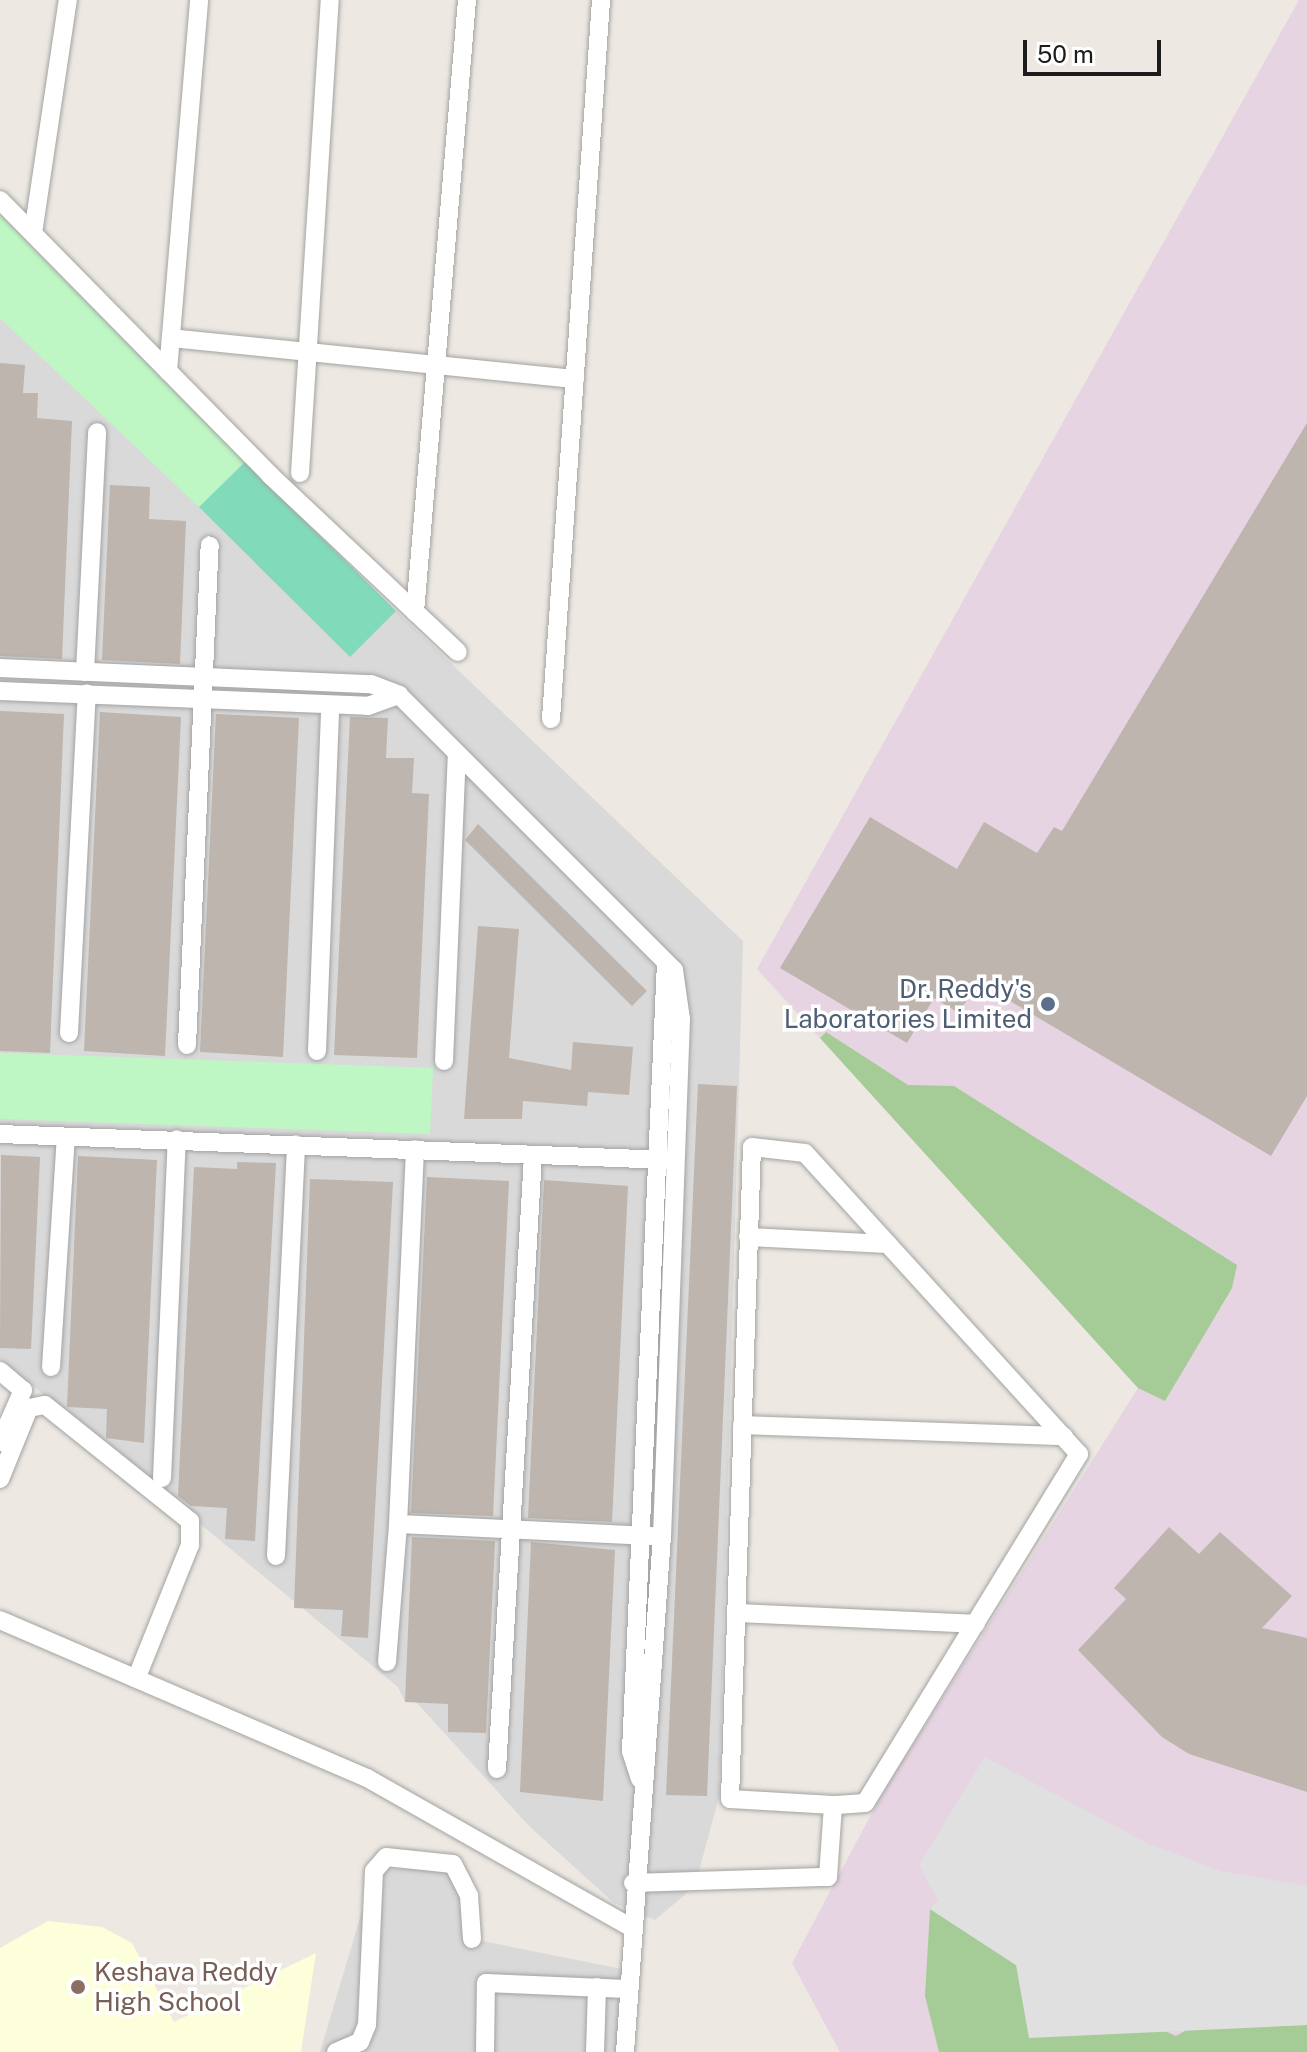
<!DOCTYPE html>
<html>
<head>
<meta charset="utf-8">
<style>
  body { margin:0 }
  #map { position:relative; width:1307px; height:2052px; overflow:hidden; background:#ede9e2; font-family:"Public Sans",sans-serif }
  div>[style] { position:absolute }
  .residential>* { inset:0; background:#dad9d9 }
  .industrial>* { inset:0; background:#e6d4e2 }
  .education>* { inset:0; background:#fdfeda }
  .forest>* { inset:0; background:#a5cb97 }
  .park>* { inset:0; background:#bef7c4 }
  .pitch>* { inset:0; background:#81dbba }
  .parking>* { inset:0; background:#e0e0e0 }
  .building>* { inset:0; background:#bdb5ae }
  .roads { filter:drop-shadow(0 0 2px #a3a3a3) drop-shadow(0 0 2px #a3a3a3) }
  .street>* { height:18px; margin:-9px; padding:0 9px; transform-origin:9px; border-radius:9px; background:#fff }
  .dots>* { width:22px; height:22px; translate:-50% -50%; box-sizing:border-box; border:4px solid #fff; border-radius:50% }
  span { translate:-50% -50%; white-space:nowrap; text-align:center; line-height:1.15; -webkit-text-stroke:7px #fff; paint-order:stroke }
  .service-label { font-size:26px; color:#4e5e75 }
  .right { translate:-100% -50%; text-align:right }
  .education-label { font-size:26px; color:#785e54 }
  .left { translate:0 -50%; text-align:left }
  .scale { position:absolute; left:1023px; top:40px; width:138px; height:36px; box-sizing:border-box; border:4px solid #1c1c1c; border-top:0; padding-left:10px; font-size:24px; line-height:28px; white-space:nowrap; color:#1c1c1c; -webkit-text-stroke:6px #fff; paint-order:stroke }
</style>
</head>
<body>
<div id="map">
  <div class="residential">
    <i style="clip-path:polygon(0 215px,396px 611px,743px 941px,719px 1797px,695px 1886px,655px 1920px,614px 1903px,529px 1826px,416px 1702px,405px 1702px,398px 1687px,0 1359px)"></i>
    <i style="clip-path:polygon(453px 1864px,472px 1939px,627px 1970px,619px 2052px,320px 2052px,374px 1871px)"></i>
  </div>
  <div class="industrial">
    <i style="clip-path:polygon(1299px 0,1307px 0,1307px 2052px,840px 2052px,792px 1963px,882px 1794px,1138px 1388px,757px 969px)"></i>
  </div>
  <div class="education">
    <i style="clip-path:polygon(48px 1921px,102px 1927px,132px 1943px,174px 2022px,316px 1953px,301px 2052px,0 2052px,0 1948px)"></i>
  </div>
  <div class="forest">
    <i style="clip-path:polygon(826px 1032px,908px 1085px,954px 1086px,1237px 1265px,1232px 1288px,1165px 1401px,1138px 1388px,820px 1038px)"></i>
    <i style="clip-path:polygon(930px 1909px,1016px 1965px,1176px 2036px,1190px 2028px,1307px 2025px,1307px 2052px,939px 2052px,925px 1996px)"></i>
  </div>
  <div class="park">
    <i style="clip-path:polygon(0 215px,245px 462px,199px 507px,0 318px)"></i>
    <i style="clip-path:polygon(0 1053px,433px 1068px,430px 1134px,0 1119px)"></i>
  </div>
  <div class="pitch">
    <i style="clip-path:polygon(245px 462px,396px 611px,350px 657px,199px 507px)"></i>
  </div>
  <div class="parking">
    <i style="clip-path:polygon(985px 1757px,1147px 1843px,1220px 1871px,1307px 1886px,1307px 2025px,1029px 2038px,1016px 1965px,930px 1909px,938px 1900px,919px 1865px)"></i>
  </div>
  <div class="building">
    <i style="clip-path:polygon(0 363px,25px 365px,23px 393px,38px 393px,37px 418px,72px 421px,62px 659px,0 656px)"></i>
    <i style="clip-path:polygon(1307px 423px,1307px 1096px,1271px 1156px,978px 982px,959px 1013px,934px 998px,907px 1043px,780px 968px,870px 817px,957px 869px,984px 822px,1037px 853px,1054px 827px,1062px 831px)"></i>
    <i style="clip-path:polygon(110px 485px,150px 487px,149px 519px,186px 521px,180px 664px,102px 660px)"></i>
    <i style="clip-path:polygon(0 711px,64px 714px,50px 1053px,0 1051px)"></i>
    <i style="clip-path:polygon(100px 712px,181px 717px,165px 1056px,84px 1051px)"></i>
    <i style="clip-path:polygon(216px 714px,299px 718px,283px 1057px,200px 1052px)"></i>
    <i style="clip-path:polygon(350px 717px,388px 718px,386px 758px,414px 758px,412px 793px,429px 794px,417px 1058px,334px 1055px)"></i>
    <i style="clip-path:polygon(478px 824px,647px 991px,632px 1006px,465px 840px)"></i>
    <i style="clip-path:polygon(478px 926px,519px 929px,509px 1058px,571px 1070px,573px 1042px,633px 1047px,629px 1095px,588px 1092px,587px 1106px,523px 1101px,522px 1119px,464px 1119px)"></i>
    <i style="clip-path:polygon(698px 1084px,737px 1086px,707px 1796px,666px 1795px)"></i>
    <i style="clip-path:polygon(1px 1155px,40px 1157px,31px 1349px,0 1348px)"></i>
    <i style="clip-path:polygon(78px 1156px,157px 1160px,144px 1443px,106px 1438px,107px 1409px,67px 1407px)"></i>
    <i style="clip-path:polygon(237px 1162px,276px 1163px,255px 1541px,225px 1539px,227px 1508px,191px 1506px,178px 1496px,194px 1167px,237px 1169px)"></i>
    <i style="clip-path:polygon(427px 1177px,509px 1181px,493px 1516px,411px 1513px)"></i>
    <i style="clip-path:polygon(310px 1179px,393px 1182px,368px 1638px,341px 1636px,343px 1610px,294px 1608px)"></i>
    <i style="clip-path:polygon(544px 1180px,628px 1186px,612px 1522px,528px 1518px)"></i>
    <i style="clip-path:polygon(1169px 1527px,1199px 1554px,1220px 1532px,1292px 1596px,1262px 1628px,1307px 1638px,1307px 1792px,1189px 1754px,1162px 1737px,1078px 1650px,1126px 1599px,1114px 1588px)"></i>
    <i style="clip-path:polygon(412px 1537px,495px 1541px,486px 1733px,448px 1732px,448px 1704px,405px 1702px)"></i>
    <i style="clip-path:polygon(531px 1542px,615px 1550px,603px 1801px,520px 1792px)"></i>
  </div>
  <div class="roads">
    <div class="street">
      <i style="left:0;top:200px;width:385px;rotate:45.5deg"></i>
      <i style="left:270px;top:475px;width:258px;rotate:43.3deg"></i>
      <i style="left:33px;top:233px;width:236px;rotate:-81.5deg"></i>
      <i style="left:171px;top:338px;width:406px;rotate:5.8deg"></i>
      <i style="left:168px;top:371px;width:372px;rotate:-85.2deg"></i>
      <i style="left:300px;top:473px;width:474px;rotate:-86.4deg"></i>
      <i style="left:415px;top:612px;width:614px;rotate:-85.14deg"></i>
      <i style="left:0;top:668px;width:371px;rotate:2.5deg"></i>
      <i style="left:371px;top:684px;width:30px;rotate:21deg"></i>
      <i style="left:399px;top:695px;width:389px;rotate:45deg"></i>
      <i style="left:674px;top:970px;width:49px;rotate:81.9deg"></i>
      <i style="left:681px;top:1019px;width:517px;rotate:92.1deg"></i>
      <i style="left:662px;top:1536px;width:517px;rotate:94.1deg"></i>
      <i style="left:85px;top:672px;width:240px;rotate:-87.1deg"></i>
      <i style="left:0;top:691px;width:368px;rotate:2.3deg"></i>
      <i style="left:368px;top:706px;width:33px;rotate:-20deg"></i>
      <i style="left:551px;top:719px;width:721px;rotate:-86.02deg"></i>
      <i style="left:69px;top:1033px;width:340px;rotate:-87deg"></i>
      <i style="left:187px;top:1045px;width:500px;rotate:-87.4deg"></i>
      <i style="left:317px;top:1051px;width:346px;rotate:-87.8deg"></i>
      <i style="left:444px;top:1061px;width:304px;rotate:-87.6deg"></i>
      <i style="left:0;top:1134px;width:670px;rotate:2.23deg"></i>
      <i style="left:748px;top:1237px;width:140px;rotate:2.9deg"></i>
      <i style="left:51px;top:1367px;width:229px;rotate:-86.3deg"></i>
      <i style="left:0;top:1371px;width:30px;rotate:40deg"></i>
      <i style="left:23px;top:1390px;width:57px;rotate:113.9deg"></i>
      <i style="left:742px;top:1425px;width:322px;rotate:2deg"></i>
      <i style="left:162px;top:1478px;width:339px;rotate:-87.5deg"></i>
      <i style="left:0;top:1479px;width:77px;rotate:-67.8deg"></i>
      <i style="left:29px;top:1408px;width:16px;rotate:-11deg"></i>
      <i style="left:45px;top:1405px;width:186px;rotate:38.7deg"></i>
      <i style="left:190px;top:1521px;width:24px;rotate:90deg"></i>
      <i style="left:190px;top:1545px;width:144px;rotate:111.9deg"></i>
      <i style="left:398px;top:1524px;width:375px;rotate:-87.4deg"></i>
      <i style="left:276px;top:1556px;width:412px;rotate:-87.2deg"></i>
      <i style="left:736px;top:1613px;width:240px;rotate:2.6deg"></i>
      <i style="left:0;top:1620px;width:400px;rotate:23.3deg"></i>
      <i style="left:367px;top:1778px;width:302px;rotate:29.5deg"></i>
      <i style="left:387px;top:1662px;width:138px;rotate:-85.4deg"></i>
      <i style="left:398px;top:1524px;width:254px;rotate:2.7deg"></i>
      <i style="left:497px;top:1769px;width:615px;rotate:-86.64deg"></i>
      <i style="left:640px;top:1779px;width:29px;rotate:-108deg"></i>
      <i style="left:631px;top:1751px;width:789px;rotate:-87.46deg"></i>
      <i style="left:633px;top:1883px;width:195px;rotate:-1.8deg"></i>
      <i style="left:828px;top:1877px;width:72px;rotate:-86deg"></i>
      <i style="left:833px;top:1805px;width:103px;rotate:-176.7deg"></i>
      <i style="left:730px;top:1799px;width:652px;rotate:-88.07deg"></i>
      <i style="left:752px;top:1147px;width:53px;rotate:6.5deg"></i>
      <i style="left:805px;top:1153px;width:407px;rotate:47.7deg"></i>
      <i style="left:1079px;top:1454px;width:409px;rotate:121.5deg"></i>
      <i style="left:865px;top:1803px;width:32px;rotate:176deg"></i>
      <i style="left:336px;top:2052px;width:26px;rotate:-23deg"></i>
      <i style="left:360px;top:2042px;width:18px;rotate:-68deg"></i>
      <i style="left:367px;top:2025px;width:154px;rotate:-87.4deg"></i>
      <i style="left:374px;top:1871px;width:18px;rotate:-49deg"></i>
      <i style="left:386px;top:1857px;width:67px;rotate:6deg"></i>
      <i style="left:453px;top:1864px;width:36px;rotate:63deg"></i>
      <i style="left:469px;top:1896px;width:43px;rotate:86deg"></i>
      <i style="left:485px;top:2052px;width:69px;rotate:-89.2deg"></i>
      <i style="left:486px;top:1983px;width:141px;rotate:2.4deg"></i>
      <i style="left:595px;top:2052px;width:65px;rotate:-88.2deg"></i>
    </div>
  </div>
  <div class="dots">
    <i style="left:1048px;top:1004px;background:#5c6f8a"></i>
    <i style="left:78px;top:1987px;background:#8d6e63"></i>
  </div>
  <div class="service-label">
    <span class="right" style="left:1032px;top:1004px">Dr. Reddy's<br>Laboratories Limited</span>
  </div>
  <div class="education-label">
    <span class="left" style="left:94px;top:1987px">Keshava Reddy<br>High School</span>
  </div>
  <div class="scale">50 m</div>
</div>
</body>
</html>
